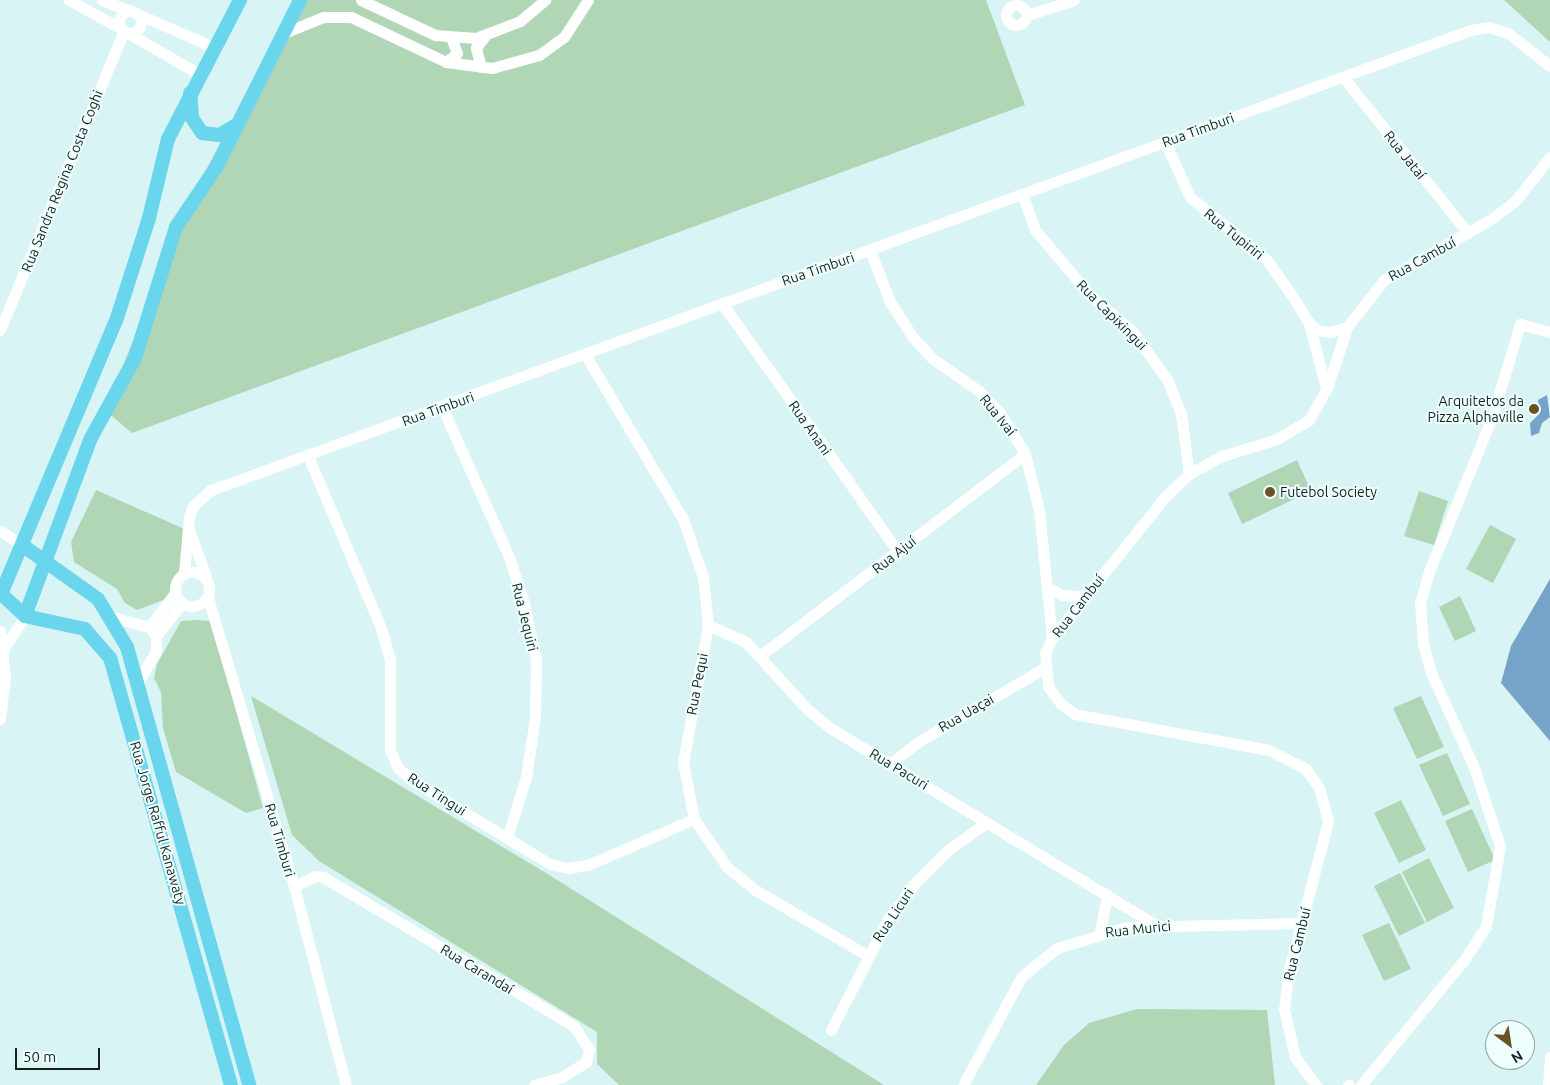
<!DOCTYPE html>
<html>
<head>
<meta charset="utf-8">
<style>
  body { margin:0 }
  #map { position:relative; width:1550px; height:1085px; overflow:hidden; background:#d8f4f4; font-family:Ubuntu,sans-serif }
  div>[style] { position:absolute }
  .green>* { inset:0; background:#b1d6b6 }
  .water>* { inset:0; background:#76a4c9 }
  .minor>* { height:11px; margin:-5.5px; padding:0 5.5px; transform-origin:5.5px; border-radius:5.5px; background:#fff }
  .minor>.ring { margin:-5.5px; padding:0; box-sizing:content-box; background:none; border:11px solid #fff; border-radius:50% }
  .major>* { height:14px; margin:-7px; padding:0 7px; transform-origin:7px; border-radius:7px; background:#69d6ed }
  .dots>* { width:14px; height:14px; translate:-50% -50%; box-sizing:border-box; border:2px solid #eefffe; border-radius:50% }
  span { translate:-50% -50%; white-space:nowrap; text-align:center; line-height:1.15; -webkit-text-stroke:4px #eefffe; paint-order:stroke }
  .street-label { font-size:14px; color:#172121 }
  .poi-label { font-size:14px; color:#172121 }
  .right { translate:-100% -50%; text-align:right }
  .left { translate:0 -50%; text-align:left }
  .north { position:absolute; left:1485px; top:1020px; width:50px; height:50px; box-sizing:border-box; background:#eefffe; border:1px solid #98a6a6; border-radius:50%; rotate:149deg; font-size:14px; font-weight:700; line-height:20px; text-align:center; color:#172121 }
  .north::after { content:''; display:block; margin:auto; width:18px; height:22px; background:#6c5123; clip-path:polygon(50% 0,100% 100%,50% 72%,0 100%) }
  .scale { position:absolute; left:15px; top:1048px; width:85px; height:22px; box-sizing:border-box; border:2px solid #172121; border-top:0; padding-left:6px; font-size:15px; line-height:18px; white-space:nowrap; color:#172121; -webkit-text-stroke:4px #eefffe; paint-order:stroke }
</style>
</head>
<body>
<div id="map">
  <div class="green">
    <i style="clip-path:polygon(294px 0,986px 0,1025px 105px,132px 433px,105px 410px,187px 207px)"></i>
    <i style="clip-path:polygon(1504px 0,1550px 0,1550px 42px)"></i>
    <i style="clip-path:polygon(1297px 460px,1311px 491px,1242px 524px,1228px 493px)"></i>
    <i style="clip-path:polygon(96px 490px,189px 531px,182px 568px,166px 599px,137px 610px,125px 603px,117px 589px,74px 562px,71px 542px)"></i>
    <i style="clip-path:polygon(1419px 491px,1448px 501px,1434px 545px,1404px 536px)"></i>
    <i style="clip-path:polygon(1490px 525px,1516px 539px,1493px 583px,1466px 569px)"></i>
    <i style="clip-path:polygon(1460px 596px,1476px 631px,1455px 641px,1439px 607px)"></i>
    <i style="clip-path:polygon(197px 620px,211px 621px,263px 808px,246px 813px,176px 772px,163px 728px,161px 692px,154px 678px,157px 664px,181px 621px)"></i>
    <i style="clip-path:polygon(251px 696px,546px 873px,884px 1085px,619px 1085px,597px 1064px,597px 1032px,319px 861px,292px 835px)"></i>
    <i style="clip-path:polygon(1421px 696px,1444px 747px,1417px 759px,1393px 708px)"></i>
    <i style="clip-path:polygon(1447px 753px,1470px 804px,1443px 816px,1419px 765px)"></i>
    <i style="clip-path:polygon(1401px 800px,1426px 850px,1399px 863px,1374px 813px)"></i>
    <i style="clip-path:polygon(1472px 809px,1495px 860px,1468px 872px,1445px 821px)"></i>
    <i style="clip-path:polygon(1429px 858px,1454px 908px,1427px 922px,1402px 872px)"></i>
    <i style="clip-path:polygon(1400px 873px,1425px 923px,1399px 936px,1374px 886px)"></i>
    <i style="clip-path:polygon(1389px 923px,1411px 969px,1384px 981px,1362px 935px)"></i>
    <i style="clip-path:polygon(1137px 1009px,1267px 1010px,1275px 1085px,1036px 1085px,1064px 1045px,1089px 1023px)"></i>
  </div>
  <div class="water">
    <i style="clip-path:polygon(1547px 395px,1550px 417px,1542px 423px,1539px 433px,1531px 436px,1530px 423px,1540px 413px,1538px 400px)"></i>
    <i style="clip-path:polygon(1550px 579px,1550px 741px,1501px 683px,1511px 646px)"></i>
  </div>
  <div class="minor">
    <i style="left:69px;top:0;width:60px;rotate:28.7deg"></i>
    <i style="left:102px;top:0;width:30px;rotate:21deg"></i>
    <i style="left:361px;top:0;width:82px;rotate:25.3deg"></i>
    <i style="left:435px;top:35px;width:41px;rotate:4.2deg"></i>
    <i style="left:476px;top:38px;width:47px;rotate:-21.1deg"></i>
    <i style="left:520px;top:21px;width:33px;rotate:-40deg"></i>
    <i class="ring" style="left:1006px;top:5px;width:9px;height:9px"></i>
    <i class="ring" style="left:119px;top:11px;width:11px;height:11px"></i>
    <i style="left:133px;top:12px;width:87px;rotate:23.6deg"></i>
    <i style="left:1027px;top:15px;width:49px;rotate:-17.7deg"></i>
    <i style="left:128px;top:33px;width:82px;rotate:30deg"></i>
    <i style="left:284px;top:33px;width:42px;rotate:-22.3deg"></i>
    <i style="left:323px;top:17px;width:28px"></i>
    <i style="left:351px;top:17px;width:105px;rotate:25.3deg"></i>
    <i style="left:446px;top:62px;width:46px;rotate:7.4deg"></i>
    <i style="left:492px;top:68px;width:49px;rotate:-15.5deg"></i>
    <i style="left:539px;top:55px;width:31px;rotate:-36deg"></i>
    <i style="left:564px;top:37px;width:44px;rotate:-57deg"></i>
    <i style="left:446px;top:62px;width:14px;rotate:-39deg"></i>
    <i style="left:457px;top:53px;width:17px;rotate:-111deg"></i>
    <i style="left:481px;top:67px;width:20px;rotate:-105deg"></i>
    <i style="left:476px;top:48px;width:15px;rotate:-53deg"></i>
    <i style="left:1343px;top:77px;width:200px;rotate:51.3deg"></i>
    <i style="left:1165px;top:142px;width:60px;rotate:65.6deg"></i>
    <i style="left:1190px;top:197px;width:99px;rotate:39.3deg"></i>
    <i style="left:1267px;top:260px;width:49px;rotate:55deg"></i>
    <i style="left:1295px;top:300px;width:27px;rotate:59deg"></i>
    <i style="left:1309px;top:323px;width:67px;rotate:75.3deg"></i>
    <i style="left:1022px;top:194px;width:38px;rotate:70deg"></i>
    <i style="left:1035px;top:230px;width:85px;rotate:49.8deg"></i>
    <i style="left:1090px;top:295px;width:55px;rotate:40.6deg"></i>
    <i style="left:1132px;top:331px;width:59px;rotate:53.9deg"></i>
    <i style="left:1167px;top:379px;width:38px;rotate:68deg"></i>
    <i style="left:1181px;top:414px;width:61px;rotate:82.4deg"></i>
    <i style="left:870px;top:250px;width:56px;rotate:69deg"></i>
    <i style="left:890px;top:302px;width:40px;rotate:57.1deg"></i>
    <i style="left:912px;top:336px;width:30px;rotate:48deg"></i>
    <i style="left:932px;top:358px;width:57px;rotate:35.1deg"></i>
    <i style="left:979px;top:391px;width:30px;rotate:46deg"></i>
    <i style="left:1000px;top:413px;width:48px;rotate:58.6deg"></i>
    <i style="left:1025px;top:454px;width:58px;rotate:76deg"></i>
    <i style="left:1039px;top:510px;width:129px;rotate:84.2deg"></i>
    <i style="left:722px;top:303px;width:305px;rotate:54.7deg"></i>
    <i style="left:1309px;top:323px;width:11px;rotate:41deg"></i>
    <i style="left:1317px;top:330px;width:13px;rotate:9deg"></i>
    <i style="left:1330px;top:332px;width:18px;rotate:-16deg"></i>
    <i style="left:0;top:330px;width:324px;rotate:-67.5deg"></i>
    <i style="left:585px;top:354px;width:192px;rotate:59.3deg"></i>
    <i style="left:683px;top:519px;width:61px;rotate:71deg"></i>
    <i style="left:703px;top:577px;width:48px;rotate:84.1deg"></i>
    <i style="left:708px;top:625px;width:139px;rotate:100.3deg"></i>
    <i style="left:683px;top:762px;width:58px;rotate:79.1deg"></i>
    <i style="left:694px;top:819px;width:58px;rotate:55.5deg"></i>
    <i style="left:727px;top:867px;width:38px;rotate:39deg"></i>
    <i style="left:757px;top:891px;width:127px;rotate:30.2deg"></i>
    <i style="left:442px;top:407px;width:164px;rotate:65.9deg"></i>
    <i style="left:509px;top:557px;width:48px;rotate:71.9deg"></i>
    <i style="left:524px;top:603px;width:58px;rotate:78.1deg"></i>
    <i style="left:536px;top:660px;width:58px;rotate:91deg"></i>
    <i style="left:535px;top:718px;width:60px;rotate:98.7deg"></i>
    <i style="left:526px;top:777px;width:64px;rotate:107.3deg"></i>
    <i style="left:308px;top:456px;width:187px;rotate:67deg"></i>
    <i style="left:381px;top:628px;width:33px;rotate:74deg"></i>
    <i style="left:390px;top:660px;width:90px;rotate:90deg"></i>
    <i style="left:390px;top:750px;width:20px;rotate:66deg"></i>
    <i style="left:398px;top:768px;width:20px;rotate:41deg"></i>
    <i style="left:413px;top:781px;width:160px;rotate:31.2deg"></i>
    <i style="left:550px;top:864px;width:18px;rotate:13deg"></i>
    <i style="left:568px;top:868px;width:20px;rotate:-9deg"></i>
    <i style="left:588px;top:865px;width:116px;rotate:-23.5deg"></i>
    <i style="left:0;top:531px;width:26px;rotate:32deg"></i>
    <i style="left:190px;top:532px;width:48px;rotate:70.4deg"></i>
    <i class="ring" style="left:175px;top:572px;width:23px;height:23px"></i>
    <i style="left:184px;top:573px;width:56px;rotate:-84.9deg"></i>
    <i style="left:189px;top:517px;width:12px;rotate:-70deg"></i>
    <i style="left:193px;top:506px;width:24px;rotate:-42deg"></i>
    <i style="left:211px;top:490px;width:1341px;rotate:-20.06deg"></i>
    <i style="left:1471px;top:30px;width:18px;rotate:-9deg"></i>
    <i style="left:1489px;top:27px;width:20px;rotate:18deg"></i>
    <i style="left:1508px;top:33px;width:53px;rotate:38.2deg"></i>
    <i style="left:1047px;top:587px;width:17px;rotate:28deg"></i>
    <i style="left:1062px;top:595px;width:23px;rotate:5deg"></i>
    <i style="left:208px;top:598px;width:301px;rotate:73.4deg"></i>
    <i style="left:294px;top:886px;width:206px;rotate:75.4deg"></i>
    <i style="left:112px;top:617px;width:38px;rotate:15deg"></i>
    <i style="left:149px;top:627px;width:11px;rotate:52deg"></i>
    <i style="left:156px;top:636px;width:15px;rotate:90deg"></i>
    <i style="left:156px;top:651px;width:34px;rotate:120deg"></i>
    <i style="left:708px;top:625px;width:42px;rotate:24.1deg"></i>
    <i style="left:746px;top:642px;width:91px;rotate:47.7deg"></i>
    <i style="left:807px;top:709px;width:32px;rotate:39deg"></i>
    <i style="left:832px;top:729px;width:378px;rotate:31.2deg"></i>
    <i style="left:149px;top:627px;width:43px;rotate:-52.6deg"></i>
    <i style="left:0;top:631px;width:47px;rotate:83.9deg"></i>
    <i style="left:5px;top:678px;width:41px;rotate:97deg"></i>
    <i style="left:156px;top:636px;width:42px;rotate:-51.8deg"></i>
    <i style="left:1px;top:653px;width:44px;rotate:-57deg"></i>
    <i style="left:761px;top:655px;width:332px;rotate:-37.3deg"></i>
    <i style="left:891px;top:763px;width:34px;rotate:-38deg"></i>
    <i style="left:918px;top:742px;width:146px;rotate:-30.4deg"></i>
    <i style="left:294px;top:886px;width:23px;rotate:-25deg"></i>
    <i style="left:315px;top:876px;width:8px;rotate:7deg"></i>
    <i style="left:323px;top:877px;width:292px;rotate:30.7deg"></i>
    <i style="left:574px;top:1026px;width:27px;rotate:57deg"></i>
    <i style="left:589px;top:1049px;width:13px;rotate:103deg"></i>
    <i style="left:586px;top:1062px;width:28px;rotate:148deg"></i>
    <i style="left:562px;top:1077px;width:29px;rotate:164deg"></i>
    <i style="left:1100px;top:932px;width:38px;rotate:-79deg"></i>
    <i style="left:831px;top:1030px;width:125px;rotate:-62.8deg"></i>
    <i style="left:888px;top:919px;width:44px;rotate:-53.4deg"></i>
    <i style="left:914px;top:884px;width:48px;rotate:-45deg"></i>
    <i style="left:948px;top:850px;width:47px;rotate:-35.4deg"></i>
    <i style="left:963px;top:1085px;width:124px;rotate:-61.6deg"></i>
    <i style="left:1022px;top:976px;width:45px;rotate:-38.7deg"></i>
    <i style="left:1057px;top:948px;width:73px;rotate:-16.7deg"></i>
    <i style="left:1127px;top:927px;width:174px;rotate:-1.3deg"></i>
    <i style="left:1316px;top:1085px;width:35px;rotate:-127deg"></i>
    <i style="left:1295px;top:1057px;width:49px;rotate:-102.9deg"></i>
    <i style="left:1284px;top:1009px;width:39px;rotate:-83deg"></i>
    <i style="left:1289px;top:970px;width:154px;rotate:-75.3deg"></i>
    <i style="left:1328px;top:821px;width:34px;rotate:-105deg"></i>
    <i style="left:1319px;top:788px;width:23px;rotate:-124deg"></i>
    <i style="left:1306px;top:769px;width:42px;rotate:-152.8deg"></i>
    <i style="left:1269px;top:750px;width:197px;rotate:-169.5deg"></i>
    <i style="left:1075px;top:714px;width:17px;rotate:-144deg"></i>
    <i style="left:1061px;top:704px;width:22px;rotate:-126deg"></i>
    <i style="left:1048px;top:686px;width:33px;rotate:-95deg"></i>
    <i style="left:1045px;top:653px;width:17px;rotate:-65deg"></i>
    <i style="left:1052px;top:638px;width:181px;rotate:-51.3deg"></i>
    <i style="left:1165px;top:497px;width:33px;rotate:-44deg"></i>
    <i style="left:1189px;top:474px;width:38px;rotate:-29deg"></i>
    <i style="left:1222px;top:456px;width:58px;rotate:-17.2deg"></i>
    <i style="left:1277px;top:439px;width:37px;rotate:-31deg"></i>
    <i style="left:1309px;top:420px;width:37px;rotate:-61deg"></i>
    <i style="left:1327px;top:388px;width:64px;rotate:-71.8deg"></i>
    <i style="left:1347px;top:327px;width:60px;rotate:-51.8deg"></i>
    <i style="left:1384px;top:280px;width:125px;rotate:-29.6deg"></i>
    <i style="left:1493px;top:218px;width:28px;rotate:-38deg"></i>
    <i style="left:1515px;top:201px;width:56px;rotate:-51.5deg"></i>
    <i style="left:1348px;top:1085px;width:1px"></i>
    <i style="left:1361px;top:1085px;width:162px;rotate:-50.5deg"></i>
    <i style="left:1464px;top:960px;width:40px;rotate:-57.1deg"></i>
    <i style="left:1486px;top:926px;width:81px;rotate:-80.1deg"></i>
    <i style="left:1500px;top:846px;width:85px;rotate:-108.4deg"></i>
    <i style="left:1473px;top:765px;width:101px;rotate:-114.5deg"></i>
    <i style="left:1431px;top:673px;width:31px;rotate:-105deg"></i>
    <i style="left:1423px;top:643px;width:40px;rotate:-94.3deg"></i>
    <i style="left:1420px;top:603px;width:35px;rotate:-74deg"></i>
    <i style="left:1430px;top:569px;width:164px;rotate:-67.8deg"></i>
    <i style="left:1492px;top:417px;width:97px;rotate:-73.2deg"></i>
    <i style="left:1520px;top:324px;width:31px;rotate:15deg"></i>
    <i style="left:1548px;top:1085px;width:28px;rotate:-86deg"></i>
  </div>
  <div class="major">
    <i style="left:190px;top:93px;width:25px;rotate:85deg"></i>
    <i style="left:192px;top:118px;width:18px;rotate:56deg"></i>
    <i style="left:202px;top:133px;width:17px;rotate:7deg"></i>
    <i style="left:219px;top:135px;width:22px;rotate:-30deg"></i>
    <i style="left:22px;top:545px;width:93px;rotate:35.4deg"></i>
    <i style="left:98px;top:599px;width:56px;rotate:58.9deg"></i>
    <i style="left:127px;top:647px;width:455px;rotate:74.4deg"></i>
    <i style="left:25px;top:616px;width:190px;rotate:-69.7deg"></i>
    <i style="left:91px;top:438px;width:91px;rotate:-61.2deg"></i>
    <i style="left:135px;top:358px;width:137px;rotate:-72.6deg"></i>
    <i style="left:176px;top:227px;width:73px;rotate:-56.1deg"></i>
    <i style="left:217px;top:166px;width:186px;rotate:-63.4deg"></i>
    <i style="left:231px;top:1085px;width:444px;rotate:-105.8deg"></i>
    <i style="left:110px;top:658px;width:38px;rotate:-131deg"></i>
    <i style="left:85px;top:629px;width:61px;rotate:-167.8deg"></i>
    <i style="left:25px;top:616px;width:33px;rotate:-137deg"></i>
    <i style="left:1px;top:594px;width:296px;rotate:-67.2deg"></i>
    <i style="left:116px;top:321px;width:108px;rotate:-72.2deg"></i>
    <i style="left:149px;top:218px;width:81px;rotate:-76.5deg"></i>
    <i style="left:168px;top:139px;width:157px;rotate:-62.6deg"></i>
  </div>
  <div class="dots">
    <i style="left:1534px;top:409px;background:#6c5123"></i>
    <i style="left:1270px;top:492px;background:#6c5123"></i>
  </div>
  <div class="street-label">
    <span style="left:1198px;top:130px;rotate:-20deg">Rua Timburi</span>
    <span style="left:1405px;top:155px;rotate:51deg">Rua Jataí</span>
    <span style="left:62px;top:181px;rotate:-68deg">Rua Sandra Regina Costa Coghi</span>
    <span style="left:1234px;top:234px;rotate:39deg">Rua Tupiriri</span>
    <span style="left:1422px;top:259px;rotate:-29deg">Rua Cambuí</span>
    <span style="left:818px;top:269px;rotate:-19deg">Rua Timburi</span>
    <span style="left:1112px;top:315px;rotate:45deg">Rua Capixingui</span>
    <span style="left:438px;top:409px;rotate:-20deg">Rua Timburi</span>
    <span style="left:998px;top:415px;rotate:51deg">Rua Ivaí</span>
    <span style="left:810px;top:428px;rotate:55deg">Rua Anani</span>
    <span style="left:894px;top:555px;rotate:-38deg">Rua Ajuí</span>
    <span style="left:1078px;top:606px;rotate:-52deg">Rua Cambuí</span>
    <span style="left:525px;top:617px;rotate:76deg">Rua Jequiri</span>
    <span style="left:697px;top:684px;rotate:-79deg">Rua Pequi</span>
    <span style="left:966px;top:713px;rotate:-30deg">Rua Uaçai</span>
    <span style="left:899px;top:769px;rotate:31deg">Rua Pacuri</span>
    <span style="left:437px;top:794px;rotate:33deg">Rua Tingui</span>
    <span style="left:158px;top:823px;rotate:74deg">Rua Jorge Rafful Kanawaty</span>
    <span style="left:280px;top:840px;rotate:74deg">Rua Timburi</span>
    <span style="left:893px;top:915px;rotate:-56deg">Rua Licuri</span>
    <span style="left:1138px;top:929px;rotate:-6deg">Rua Murici</span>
    <span style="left:1297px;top:944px;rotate:-76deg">Rua Cambuí</span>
    <span style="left:477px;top:969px;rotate:31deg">Rua Carandaí</span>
  </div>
  <div class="poi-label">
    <span class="right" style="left:1524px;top:409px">Arquitetos da<br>Pizza Alphaville</span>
    <span class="left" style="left:1280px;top:492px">Futebol Society</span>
  </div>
  <div class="north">N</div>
  <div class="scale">50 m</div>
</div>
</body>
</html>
